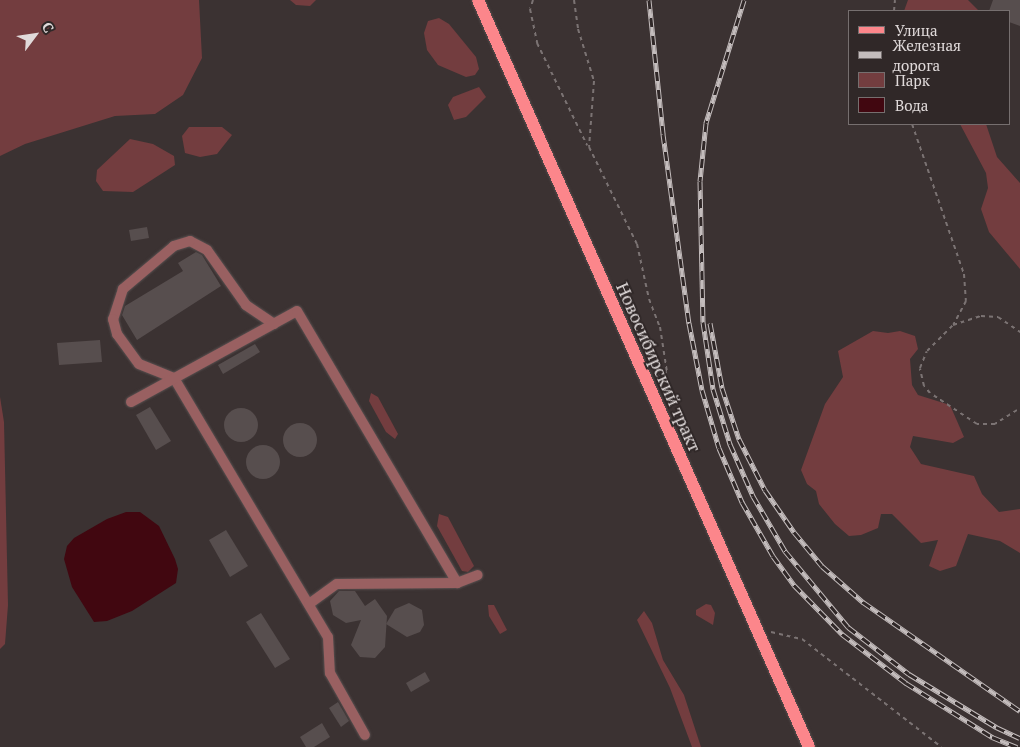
<!DOCTYPE html>
<html>
<head>
<meta charset="utf-8">
<style>
  body { margin:0 }
  #map { position:relative; width:1020px; height:747px; overflow:hidden; background:#3b3232; font-family:"PT Serif",serif }
  div>[style] { position:absolute }
  .green>* { inset:0; background:#733d3f }
  .water>* { inset:0; background:#410710 }
  .building>* { inset:0; background:#574e4e }
  .round { border-radius:50% }
  .path>* { height:2px; margin-top:-1px; transform-origin:0; background:repeating-linear-gradient(90deg,#7b7373 0 4px,transparent 0 8px) }
  .roads { filter:drop-shadow(0 0 1px #595050) drop-shadow(0 0 1px #595050) }
  .minor>* { height:10px; margin:-5px; padding:0 5px; transform-origin:5px; border-radius:5px; background:#996061 }
  .major>* { height:12px; margin:-6px; padding:0 6px; transform-origin:6px; border-radius:6px; background:#fc868b }
  .rail>* { height:5px; margin-top:-2.5px; transform-origin:0; background:repeating-linear-gradient(90deg,#302828 0 9px,#c4bdbd 0 18px); box-sizing:border-box; border-block:1px solid #c4bdbd }
  span { translate:-50% -50%; white-space:nowrap; text-align:center; line-height:1.15; -webkit-text-stroke:4px #302828; paint-order:stroke }
  .street-label { font-size:18px; color:#e0dada }
  .legend { position:absolute; left:848px; top:10px; width:162px; height:115px; box-sizing:border-box; background:#302828; border:1px solid #766f6f; margin:0; padding:6px 9px; list-style:none; font-size:15px; color:#e0dada }
  .legend li { display:flex; align-items:center; gap:10px; height:25px }
  .legend b { width:25px; border:1px solid #766f6f }
  .north { position:absolute; left:10px; top:10px; width:50px; height:50px; -webkit-text-stroke:4px #302828; paint-order:stroke; rotate:59deg; font-size:14px; font-weight:700; line-height:20px; text-align:center; color:#e0dada }
  .north::after { content:''; display:block; margin:auto; width:18px; height:22px; background:#e0dada; clip-path:polygon(50% 0,100% 100%,50% 72%,0 100%) }
</style>
</head>
<body>
<div id="map">
  <div class="green">
    <i style="clip-path:polygon(0 0,199px 0,202px 58px,183px 95px,155px 114px,115px 116px,25px 144px,0 156px)"></i>
    <i style="clip-path:polygon(290px 0,316px 0,310px 6px,296px 5px)"></i>
    <i style="clip-path:polygon(908px 0,968px 0,979px 11px,904px 11px)"></i>
    <i style="clip-path:polygon(439px 18px,449px 24px,476px 57px,479px 69px,475px 75px,466px 77px,438px 65px,427px 50px,424px 33px,428px 21px)"></i>
    <i style="clip-path:polygon(479px 87px,486px 97px,466px 117px,454px 120px,448px 105px,453px 97px)"></i>
    <i style="clip-path:polygon(960px 124px,986px 124px,997px 157px,1020px 183px,1020px 269px,989px 232px,981px 209px,988px 188px,986px 173px)"></i>
    <i style="clip-path:polygon(189px 127px,222px 127px,232px 135px,217px 154px,200px 157px,185px 153px,182px 136px)"></i>
    <i style="clip-path:polygon(130px 139px,153px 144px,174px 156px,175px 165px,133px 192px,103px 191px,96px 181px,97px 170px)"></i>
    <i style="clip-path:polygon(873px 331px,888px 333px,900px 331px,915px 336px,918px 349px,910px 359px,912px 385px,918px 395px,950px 405px,964px 437px,953px 443px,913px 436px,910px 447px,921px 464px,974px 476px,982px 494px,999px 512px,1020px 509px,1020px 553px,1000px 541px,968px 534px,956px 566px,940px 571px,929px 566px,938px 540px,921px 543px,892px 514px,881px 514px,878px 528px,861px 535px,849px 536px,835px 524px,819px 504px,816px 491px,807px 484px,801px 470px,825px 404px,843px 377px,838px 351px)"></i>
    <i style="clip-path:polygon(371px 393px,378px 397px,398px 434px,395px 439px,386px 432px,369px 401px)"></i>
    <i style="clip-path:polygon(0 397px,4px 422px,8px 605px,5px 644px,0 649px)"></i>
    <i style="clip-path:polygon(439px 514px,448px 517px,474px 566px,468px 572px,462px 571px,437px 526px)"></i>
    <i style="clip-path:polygon(706px 604px,711px 605px,715px 613px,713px 625px,696px 615px,696px 610px)"></i>
    <i style="clip-path:polygon(488px 605px,494px 605px,507px 630px,500px 634px,489px 616px)"></i>
    <i style="clip-path:polygon(644px 611px,652px 623px,663px 660px,684px 695px,701px 747px,692px 747px,670px 688px,637px 620px)"></i>
  </div>
  <div class="water">
    <i style="clip-path:polygon(126px 512px,140px 512px,159px 526px,175px 559px,178px 569px,176px 583px,132px 611px,107px 621px,94px 622px,72px 587px,64px 559px,67px 546px,74px 538px,107px 519px)"></i>
  </div>
  <div class="building">
    <i style="clip-path:polygon(993px 0,1020px 0,1020px 26px,1009px 22px,1009px 11px,989px 11px)"></i>
    <i style="clip-path:polygon(147px 227px,149px 238px,131px 241px,129px 230px)"></i>
    <i style="clip-path:polygon(196px 252px,202px 255px,221px 286px,137px 340px,122px 315px,125px 306px,183px 271px,178px 263px)"></i>
    <i style="clip-path:polygon(100px 340px,102px 362px,59px 365px,57px 343px)"></i>
    <i style="clip-path:polygon(255px 344px,260px 352px,223px 374px,218px 365px)"></i>
    <i style="clip-path:polygon(150px 407px,171px 441px,156px 450px,136px 415px)"></i>
    <i class="round" style="left:224px;top:408px;width:34px;height:34px"></i>
    <i class="round" style="left:283px;top:423px;width:34px;height:34px"></i>
    <i class="round" style="left:246px;top:445px;width:34px;height:34px"></i>
    <i style="clip-path:polygon(226px 530px,248px 566px,230px 577px,209px 540px)"></i>
    <i style="clip-path:polygon(339px 591px,355px 591px,365px 606px,375px 599px,387px 616px,385px 647px,375px 658px,360px 657px,351px 645px,361px 620px,346px 623px,333px 615px,330px 601px)"></i>
    <i style="clip-path:polygon(409px 603px,422px 610px,424px 625px,420px 632px,407px 637px,386px 624px,395px 609px)"></i>
    <i style="clip-path:polygon(261px 613px,290px 659px,275px 668px,246px 622px)"></i>
    <i style="clip-path:polygon(425px 672px,430px 681px,411px 692px,406px 683px)"></i>
    <i style="clip-path:polygon(338px 702px,349px 721px,341px 727px,329px 708px)"></i>
    <i style="clip-path:polygon(322px 723px,330px 737px,314px 747px,306px 747px,300px 737px)"></i>
  </div>
  <div class="path">
    <i style="left:533px;top:0;width:9px;rotate:108deg"></i>
    <i style="left:530px;top:9px;width:35px;rotate:78deg"></i>
    <i style="left:537px;top:43px;width:114px;rotate:63.9deg"></i>
    <i style="left:574px;top:0;width:29px;rotate:82deg"></i>
    <i style="left:578px;top:29px;width:54px;rotate:72.9deg"></i>
    <i style="left:594px;top:81px;width:66px;rotate:94.3deg"></i>
    <i style="left:589px;top:147px;width:108px;rotate:63.7deg"></i>
    <i style="left:637px;top:244px;width:56px;rotate:77.7deg"></i>
    <i style="left:649px;top:299px;width:30px;rotate:69deg"></i>
    <i style="left:660px;top:327px;width:46px;rotate:81.2deg"></i>
    <i style="left:667px;top:372px;width:12px;rotate:156deg"></i>
    <i style="left:894px;top:11px;width:11px;rotate:-85deg"></i>
    <i style="left:912px;top:124px;width:159px;rotate:70.9deg"></i>
    <i style="left:964px;top:274px;width:27px;rotate:86deg"></i>
    <i style="left:966px;top:301px;width:27px;rotate:118deg"></i>
    <i style="left:1017px;top:410px;width:26px;rotate:148deg"></i>
    <i style="left:995px;top:424px;width:18px;rotate:180deg"></i>
    <i style="left:977px;top:424px;width:56px;rotate:-146.6deg"></i>
    <i style="left:930px;top:393px;width:9px;rotate:-131deg"></i>
    <i style="left:924px;top:386px;width:18px;rotate:-103deg"></i>
    <i style="left:920px;top:368px;width:18px;rotate:-68deg"></i>
    <i style="left:927px;top:351px;width:37px;rotate:-45deg"></i>
    <i style="left:953px;top:325px;width:29px;rotate:-18deg"></i>
    <i style="left:981px;top:316px;width:17px;rotate:3deg"></i>
    <i style="left:998px;top:317px;width:27px;rotate:34deg"></i>
    <i style="left:771px;top:632px;width:32px;rotate:13deg"></i>
    <i style="left:802px;top:639px;width:176px;rotate:37.8deg"></i>
  </div>
  <div class="roads">
    <div class="minor">
      <i style="left:274px;top:324px;width:34px;rotate:-146deg"></i>
      <i style="left:246px;top:305px;width:67px;rotate:-125.3deg"></i>
      <i style="left:207px;top:250px;width:19px;rotate:-152deg"></i>
      <i style="left:190px;top:241px;width:17px;rotate:163deg"></i>
      <i style="left:174px;top:246px;width:67px;rotate:139.9deg"></i>
      <i style="left:123px;top:289px;width:32px;rotate:108deg"></i>
      <i style="left:113px;top:319px;width:16px;rotate:75deg"></i>
      <i style="left:117px;top:334px;width:37px;rotate:54deg"></i>
      <i style="left:139px;top:364px;width:38px;rotate:22deg"></i>
      <i style="left:174px;top:378px;width:301px;rotate:59.3deg"></i>
      <i style="left:328px;top:637px;width:36px;rotate:87deg"></i>
      <i style="left:330px;top:673px;width:71px;rotate:60.6deg"></i>
      <i style="left:131px;top:402px;width:189px;rotate:-28.7deg"></i>
      <i style="left:297px;top:311px;width:316px;rotate:59.5deg"></i>
      <i style="left:309px;top:604px;width:34px;rotate:-36deg"></i>
      <i style="left:337px;top:584px;width:120px;rotate:-0.5deg"></i>
      <i style="left:457px;top:583px;width:22px;rotate:-21deg"></i>
    </div>
    <div class="major">
      <i style="left:478px;top:0;width:817px;rotate:66.1deg"></i>
    </div>
  </div>
  <div class="rail">
    <i style="left:649px;top:0;width:135px;rotate:84deg"></i>
    <i style="left:663px;top:134px;width:191px;rotate:82.2deg"></i>
    <i style="left:689px;top:323px;width:68px;rotate:79deg"></i>
    <i style="left:702px;top:390px;width:60px;rotate:73.7deg"></i>
    <i style="left:719px;top:448px;width:59px;rotate:66.9deg"></i>
    <i style="left:742px;top:502px;width:62px;rotate:60.1deg"></i>
    <i style="left:773px;top:556px;width:36px;rotate:54deg"></i>
    <i style="left:794px;top:585px;width:69px;rotate:45.6deg"></i>
    <i style="left:842px;top:634px;width:81px;rotate:37.4deg"></i>
    <i style="left:906px;top:683px;width:102px;rotate:32.1deg"></i>
    <i style="left:992px;top:737px;width:27px;rotate:22deg"></i>
    <i style="left:744px;top:0;width:129px;rotate:107.2deg"></i>
    <i style="left:706px;top:123px;width:58px;rotate:95.9deg"></i>
    <i style="left:700px;top:181px;width:141px;rotate:88.8deg"></i>
    <i style="left:703px;top:322px;width:68px;rotate:81.5deg"></i>
    <i style="left:713px;top:389px;width:58px;rotate:72.8deg"></i>
    <i style="left:730px;top:444px;width:57px;rotate:66.1deg"></i>
    <i style="left:753px;top:496px;width:64px;rotate:59.8deg"></i>
    <i style="left:785px;top:551px;width:99px;rotate:50.3deg"></i>
    <i style="left:848px;top:627px;width:77px;rotate:37.6deg"></i>
    <i style="left:909px;top:674px;width:102px;rotate:31.3deg"></i>
    <i style="left:996px;top:727px;width:26px;rotate:25deg"></i>
    <i style="left:710px;top:323px;width:66px;rotate:79.5deg"></i>
    <i style="left:722px;top:388px;width:54px;rotate:71.6deg"></i>
    <i style="left:739px;top:439px;width:57px;rotate:63deg"></i>
    <i style="left:765px;top:490px;width:51px;rotate:55.4deg"></i>
    <i style="left:794px;top:532px;width:44px;rotate:50.5deg"></i>
    <i style="left:822px;top:566px;width:55px;rotate:41.3deg"></i>
    <i style="left:863px;top:602px;width:191px;rotate:34.8deg"></i>
  </div>
  <div class="street-label">
    <span style="left:659px;top:367px;rotate:66deg">Новосибирский тракт</span>
  </div>
  <ul class="legend">
  <li><b style="height:6px;background:#fc868b"></b>Улица</li>
  <li><b style="height:6px;background:#c4bdbd"></b>Железная дорога</li>
  <li><b style="height:14px;background:#733d3f"></b>Парк</li>
  <li><b style="height:14px;background:#410710"></b>Вода</li>
  </ul>
  <div class="north">С</div>
</div>
</body>
</html>
